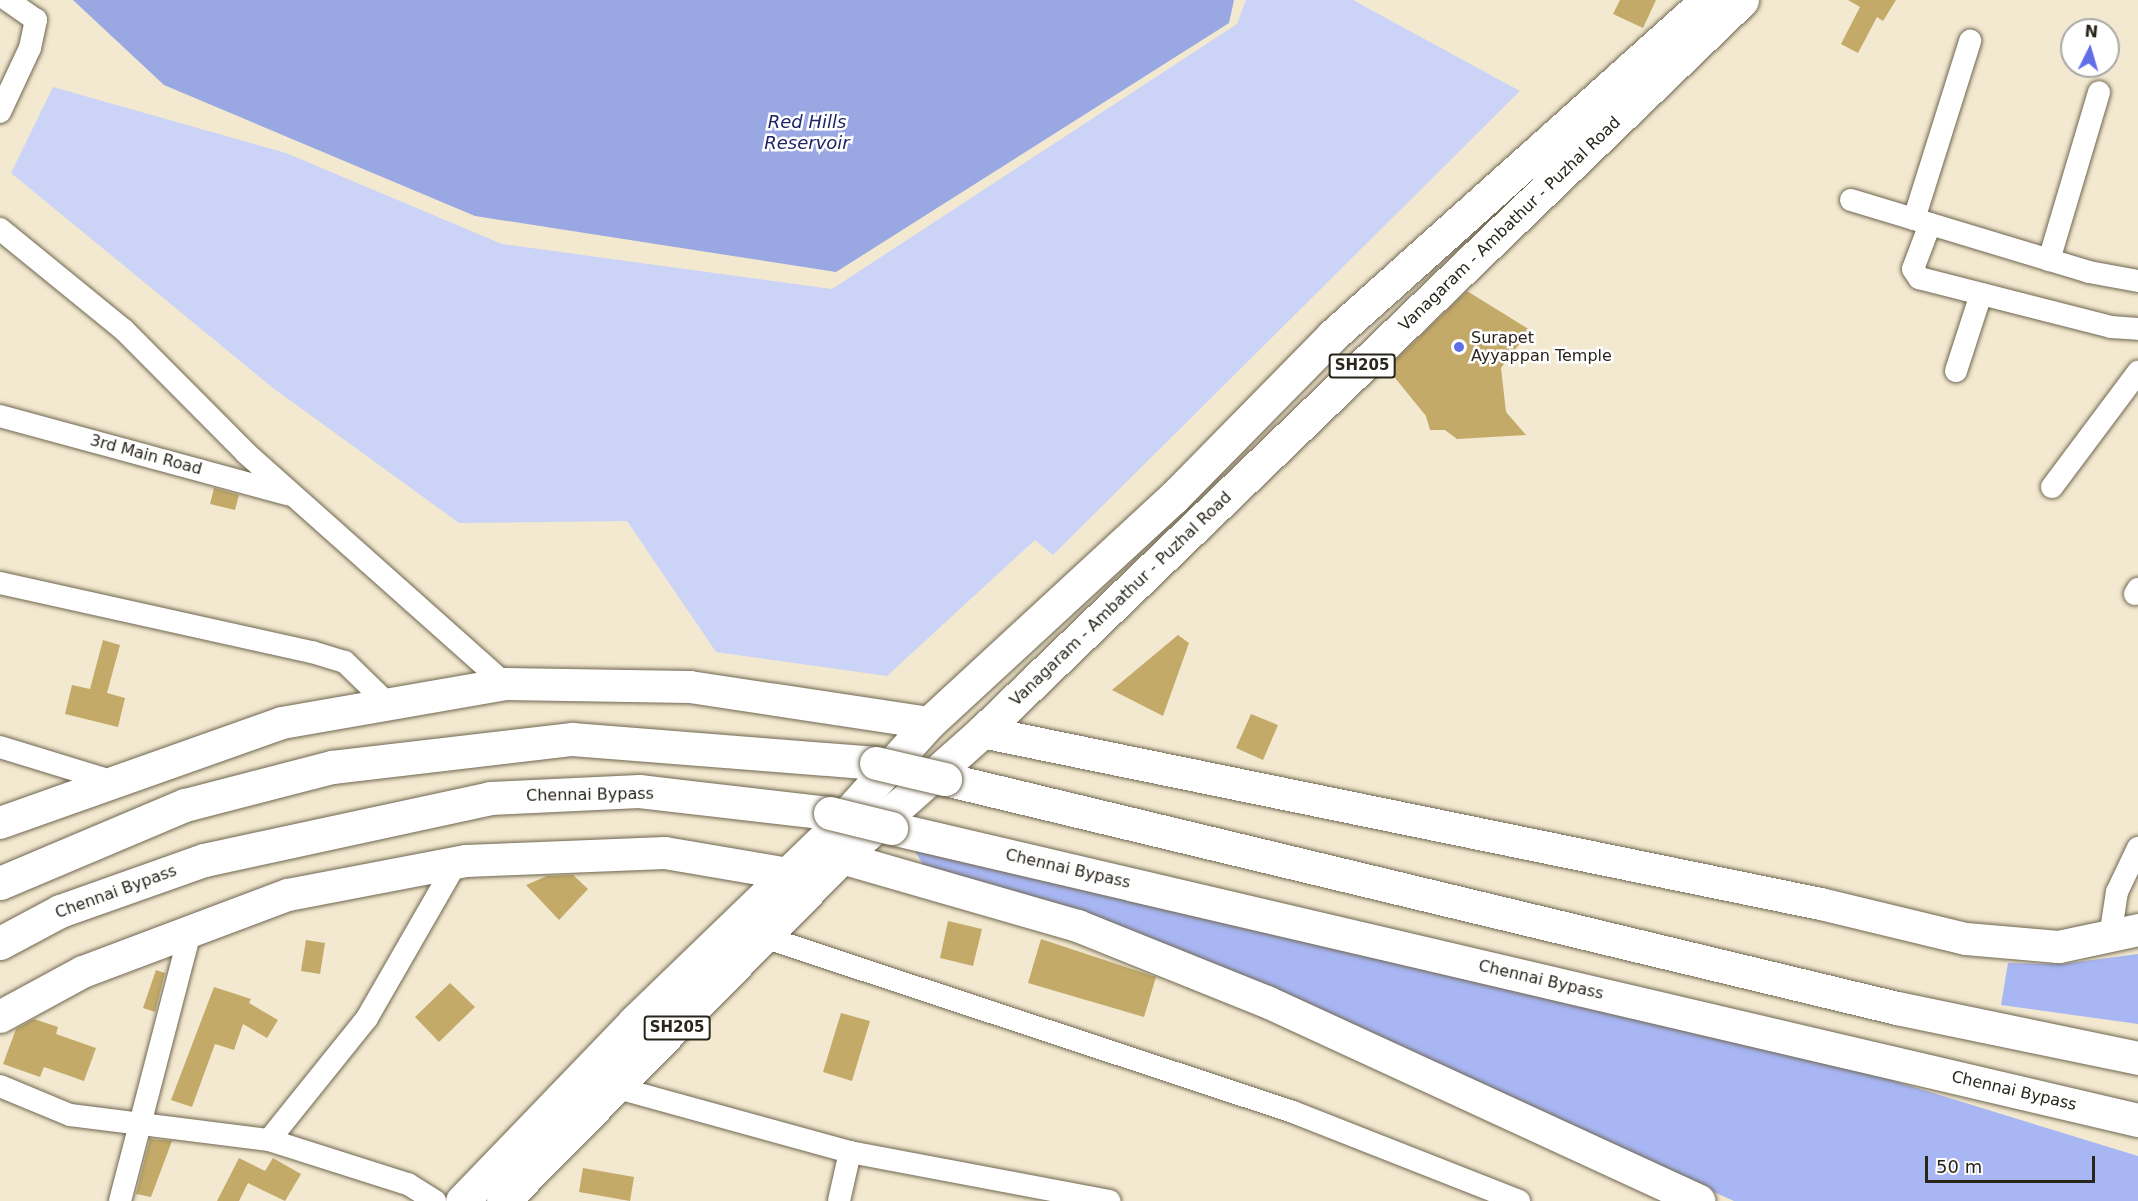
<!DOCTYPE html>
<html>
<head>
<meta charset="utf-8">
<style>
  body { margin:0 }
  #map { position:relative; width:2138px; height:1201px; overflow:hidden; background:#f3e9d0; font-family:"DejaVu Sans",sans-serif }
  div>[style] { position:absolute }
  .green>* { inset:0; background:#cbd4f7 }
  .forest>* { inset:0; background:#a8b6f3 }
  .water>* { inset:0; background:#99a7e3 }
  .building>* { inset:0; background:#c3aa69 }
  .roads { filter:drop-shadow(0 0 2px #6f6650) drop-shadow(0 0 2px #6f6650) }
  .street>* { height:22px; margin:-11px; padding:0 11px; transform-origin:11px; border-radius:11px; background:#fff }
  .secondary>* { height:32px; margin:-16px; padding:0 16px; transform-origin:16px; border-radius:16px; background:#fff }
  .primary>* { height:33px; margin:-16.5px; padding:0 16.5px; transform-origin:16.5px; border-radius:16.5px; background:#fff }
  .highway>* { height:33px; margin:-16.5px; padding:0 16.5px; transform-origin:16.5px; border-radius:16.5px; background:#fff }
  .bridges { filter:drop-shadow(0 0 2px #6f6650) drop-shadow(0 0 2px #6f6650) }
  .highway-bridge>* { height:33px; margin:-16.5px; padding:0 16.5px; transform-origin:16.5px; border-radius:16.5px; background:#fff }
  .dots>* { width:16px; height:16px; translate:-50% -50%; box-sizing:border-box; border:3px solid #fff; border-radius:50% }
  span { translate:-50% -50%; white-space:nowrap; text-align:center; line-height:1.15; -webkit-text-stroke:5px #fff; paint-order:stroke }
  .shield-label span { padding:2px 4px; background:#fff; border:2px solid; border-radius:4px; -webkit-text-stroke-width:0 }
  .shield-label { font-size:15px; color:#28251b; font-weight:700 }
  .street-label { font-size:16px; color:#28251b }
  .poi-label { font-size:16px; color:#28251b }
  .left { translate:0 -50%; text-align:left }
  .water-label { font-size:18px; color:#1e2267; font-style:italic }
  .north { position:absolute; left:2060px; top:18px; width:60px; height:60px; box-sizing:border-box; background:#fff; border:2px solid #a9a8a4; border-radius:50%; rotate:5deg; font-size:16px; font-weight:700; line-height:24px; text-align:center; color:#28251b }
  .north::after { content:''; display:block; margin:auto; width:21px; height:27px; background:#616fe7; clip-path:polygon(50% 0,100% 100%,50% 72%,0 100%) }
  .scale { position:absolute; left:1925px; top:1156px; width:170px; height:27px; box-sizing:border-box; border:3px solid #28251b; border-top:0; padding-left:8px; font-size:18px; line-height:21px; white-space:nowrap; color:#28251b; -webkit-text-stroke:4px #fff; paint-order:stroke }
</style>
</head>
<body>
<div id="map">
  <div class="green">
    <i style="clip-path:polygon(1246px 0,1353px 0,1520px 91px,1053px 555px,1035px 540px,887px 676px,716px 652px,627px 521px,459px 523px,273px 388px,11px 173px,53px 87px,286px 153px,502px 244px,832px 289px,1237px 24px)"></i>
  </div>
  <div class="forest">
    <i style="clip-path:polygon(915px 851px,1832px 1062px,2138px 1156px,2138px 1201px,1734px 1201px,1567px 1126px,925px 868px)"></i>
    <i style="clip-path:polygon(2138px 954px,2138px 1024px,2001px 1005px,2008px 963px,2062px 964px)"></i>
  </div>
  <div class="water">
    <i style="clip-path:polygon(73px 0,1234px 0,1229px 23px,836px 272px,475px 216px,164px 85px)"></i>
  </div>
  <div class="building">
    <i style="clip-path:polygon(1620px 0,1656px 0,1643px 28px,1613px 14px)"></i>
    <i style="clip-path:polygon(1848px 0,1896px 0,1883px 21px,1877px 17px,1858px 53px,1841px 44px,1860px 7px)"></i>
    <i style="clip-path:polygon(1467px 291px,1530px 330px,1501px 368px,1506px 412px,1526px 435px,1457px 439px,1445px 430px,1430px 430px,1426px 416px,1387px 368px)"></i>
    <i style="clip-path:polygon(214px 488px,239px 495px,235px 510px,210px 504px)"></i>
    <i style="clip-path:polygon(1178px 635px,1189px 643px,1163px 716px,1112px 690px)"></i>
    <i style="clip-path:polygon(103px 640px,120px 645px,107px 693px,125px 698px,118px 727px,65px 714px,72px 685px,90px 689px)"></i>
    <i style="clip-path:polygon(1251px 714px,1278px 725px,1263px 760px,1236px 748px)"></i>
    <i style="clip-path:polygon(573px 875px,588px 889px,559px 920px,526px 885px,547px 876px)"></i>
    <i style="clip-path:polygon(948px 921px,982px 929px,973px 966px,940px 958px)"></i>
    <i style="clip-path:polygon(1041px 939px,1156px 977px,1144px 1017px,1028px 983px)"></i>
    <i style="clip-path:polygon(306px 940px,325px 943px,320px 974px,301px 971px)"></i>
    <i style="clip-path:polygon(156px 970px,165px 973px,155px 1012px,143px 1008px)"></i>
    <i style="clip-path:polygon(450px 983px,475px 1007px,439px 1042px,415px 1017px)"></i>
    <i style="clip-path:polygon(214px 987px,251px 999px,249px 1003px,278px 1020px,267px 1038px,243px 1024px,234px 1050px,215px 1044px,192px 1107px,171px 1100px)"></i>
    <i style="clip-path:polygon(841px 1013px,870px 1021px,852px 1081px,823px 1072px)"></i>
    <i style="clip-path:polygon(34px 1019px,58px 1027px,56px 1034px,96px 1048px,84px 1081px,44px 1067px,40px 1077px,3px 1064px,16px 1029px)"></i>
    <i style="clip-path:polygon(150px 1139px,172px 1141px,151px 1197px,136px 1194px)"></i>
    <i style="clip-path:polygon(239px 1158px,265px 1171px,273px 1158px,301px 1174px,285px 1201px,248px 1183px,239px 1201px,217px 1201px)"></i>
    <i style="clip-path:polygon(583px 1168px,634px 1177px,630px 1201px,579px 1192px)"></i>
  </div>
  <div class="roads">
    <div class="street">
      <i style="left:0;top:112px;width:71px;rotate:-64.9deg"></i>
      <i style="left:30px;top:48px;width:29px;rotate:-78deg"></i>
      <i style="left:36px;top:20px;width:35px;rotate:-145deg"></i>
      <i style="left:1851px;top:200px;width:249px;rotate:16.8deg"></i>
      <i style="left:2089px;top:272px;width:50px;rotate:10.4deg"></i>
      <i style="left:1914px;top:219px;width:187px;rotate:-72.5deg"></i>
      <i style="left:1930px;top:224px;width:48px;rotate:110.7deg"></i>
      <i style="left:1913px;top:269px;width:11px;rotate:56deg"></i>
      <i style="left:1919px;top:278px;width:198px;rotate:14.3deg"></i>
      <i style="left:2111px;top:327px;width:27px;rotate:4deg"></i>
      <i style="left:0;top:229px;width:160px;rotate:39.2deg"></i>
      <i style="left:124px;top:330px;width:173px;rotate:45.2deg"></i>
      <i style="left:246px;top:453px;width:347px;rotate:41.7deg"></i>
      <i style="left:2049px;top:260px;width:175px;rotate:-73.4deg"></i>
      <i style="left:1956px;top:371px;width:81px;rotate:-72deg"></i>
      <i style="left:0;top:416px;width:298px;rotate:15.2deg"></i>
      <i style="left:2052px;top:487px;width:144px;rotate:-53.2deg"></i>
      <i style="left:0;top:583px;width:320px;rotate:12.5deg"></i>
      <i style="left:312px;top:652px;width:34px;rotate:17deg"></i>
      <i style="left:345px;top:662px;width:60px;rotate:44.3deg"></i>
      <i style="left:2135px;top:594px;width:6px;rotate:-59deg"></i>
      <i style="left:0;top:747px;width:116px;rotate:17deg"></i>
      <i style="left:764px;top:937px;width:557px;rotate:18.3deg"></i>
      <i style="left:1293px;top:1112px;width:243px;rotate:21.5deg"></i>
      <i style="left:2110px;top:937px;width:46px;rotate:-81.2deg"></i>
      <i style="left:2117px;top:892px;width:49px;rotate:-64.5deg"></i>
      <i style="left:0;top:1086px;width:76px;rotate:22.5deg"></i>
      <i style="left:70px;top:1115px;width:201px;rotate:7.2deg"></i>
      <i style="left:269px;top:1140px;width:146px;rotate:17.6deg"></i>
      <i style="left:408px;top:1184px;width:32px;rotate:32deg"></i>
      <i style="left:614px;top:1087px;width:245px;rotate:15.4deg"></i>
      <i style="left:850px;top:1152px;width:50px;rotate:102.7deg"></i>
      <i style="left:269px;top:1140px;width:156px;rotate:-51.2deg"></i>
      <i style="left:367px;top:1018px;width:179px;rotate:-60.1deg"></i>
      <i style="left:850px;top:1152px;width:264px;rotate:10.7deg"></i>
      <i style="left:120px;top:1201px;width:278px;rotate:-75.4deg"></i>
    </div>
    <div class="secondary">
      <i style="left:982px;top:732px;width:856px;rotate:11.59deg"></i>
      <i style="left:1821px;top:904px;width:149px;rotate:13.6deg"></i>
      <i style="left:1966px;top:939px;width:93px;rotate:4.9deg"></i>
      <i style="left:2059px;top:947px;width:81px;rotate:-12.1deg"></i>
      <i style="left:0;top:823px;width:299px;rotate:-19.5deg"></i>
      <i style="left:282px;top:723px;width:226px;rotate:-9.9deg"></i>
      <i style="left:505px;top:684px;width:185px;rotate:0.9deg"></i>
      <i style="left:690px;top:687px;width:242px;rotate:8.6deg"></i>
      <i style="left:842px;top:858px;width:246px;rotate:16.1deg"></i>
      <i style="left:1078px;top:926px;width:204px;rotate:21.9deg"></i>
      <i style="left:1267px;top:1002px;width:476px;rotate:24.7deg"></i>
      <i style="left:0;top:1017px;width:94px;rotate:-28.5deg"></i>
      <i style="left:83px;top:972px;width:219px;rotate:-20.6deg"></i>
      <i style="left:288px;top:895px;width:181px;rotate:-10.8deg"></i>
      <i style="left:466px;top:861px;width:199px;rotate:-2.3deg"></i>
      <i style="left:665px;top:853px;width:148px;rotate:9.7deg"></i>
    </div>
    <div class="primary">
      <i style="left:462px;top:1201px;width:248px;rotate:-46.1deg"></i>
      <i style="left:634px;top:1022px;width:271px;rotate:-44deg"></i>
      <i style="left:829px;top:834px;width:149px;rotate:-48deg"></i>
      <i style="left:929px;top:723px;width:332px;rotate:-42.7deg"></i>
      <i style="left:1173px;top:498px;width:227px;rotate:-45.5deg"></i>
      <i style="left:1332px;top:336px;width:504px;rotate:-41.86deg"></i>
      <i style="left:503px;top:1201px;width:491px;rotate:-45.4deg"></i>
      <i style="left:848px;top:851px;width:179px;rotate:-41.6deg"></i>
      <i style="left:982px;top:732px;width:1055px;rotate:-43.92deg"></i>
    </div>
    <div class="highway">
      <i style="left:945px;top:779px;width:979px;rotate:13.53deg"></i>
      <i style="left:1897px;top:1008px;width:246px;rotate:11.7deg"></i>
      <i style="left:891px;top:828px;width:1281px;rotate:13.18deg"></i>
      <i style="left:0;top:883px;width:201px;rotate:-22.9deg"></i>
      <i style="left:185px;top:805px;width:152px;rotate:-14.5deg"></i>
      <i style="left:332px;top:767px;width:242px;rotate:-6.7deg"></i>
      <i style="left:572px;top:739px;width:305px;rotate:4.5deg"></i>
      <i style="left:0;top:943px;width:68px;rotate:-28.1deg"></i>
      <i style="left:60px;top:911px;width:153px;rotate:-19.5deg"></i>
      <i style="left:204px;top:860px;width:293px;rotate:-12.2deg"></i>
      <i style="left:490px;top:798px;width:149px;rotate:-2.7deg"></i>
      <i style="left:639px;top:791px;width:192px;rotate:6.6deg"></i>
    </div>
  </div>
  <div class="bridges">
    <div class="highway-bridge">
      <i style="left:876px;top:763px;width:71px;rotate:13.1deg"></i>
      <i style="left:830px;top:813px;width:63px;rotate:13.8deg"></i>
    </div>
  </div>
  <div class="dots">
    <i style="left:1459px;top:347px;background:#616fe7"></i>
  </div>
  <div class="shield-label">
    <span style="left:1362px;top:366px">SH205</span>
    <span style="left:677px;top:1028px">SH205</span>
  </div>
  <div class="street-label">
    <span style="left:1510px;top:224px;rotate:-44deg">Vanagaram - Ambathur - Puzhal Road</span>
    <span style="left:146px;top:455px;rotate:15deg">3rd Main Road</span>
    <span style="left:1121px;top:599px;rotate:-44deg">Vanagaram - Ambathur - Puzhal Road</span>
    <span style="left:590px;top:795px;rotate:-1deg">Chennai Bypass</span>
    <span style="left:1068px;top:869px;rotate:13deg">Chennai Bypass</span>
    <span style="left:116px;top:892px;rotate:-20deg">Chennai Bypass</span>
    <span style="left:1541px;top:980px;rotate:13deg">Chennai Bypass</span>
    <span style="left:2014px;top:1091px;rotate:13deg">Chennai Bypass</span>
  </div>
  <div class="poi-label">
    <span class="left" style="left:1471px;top:347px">Surapet<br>Ayyappan Temple</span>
  </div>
  <div class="water-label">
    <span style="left:807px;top:133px">Red Hills<br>Reservoir</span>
  </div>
  <div class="north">N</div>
  <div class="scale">50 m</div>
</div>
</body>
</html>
